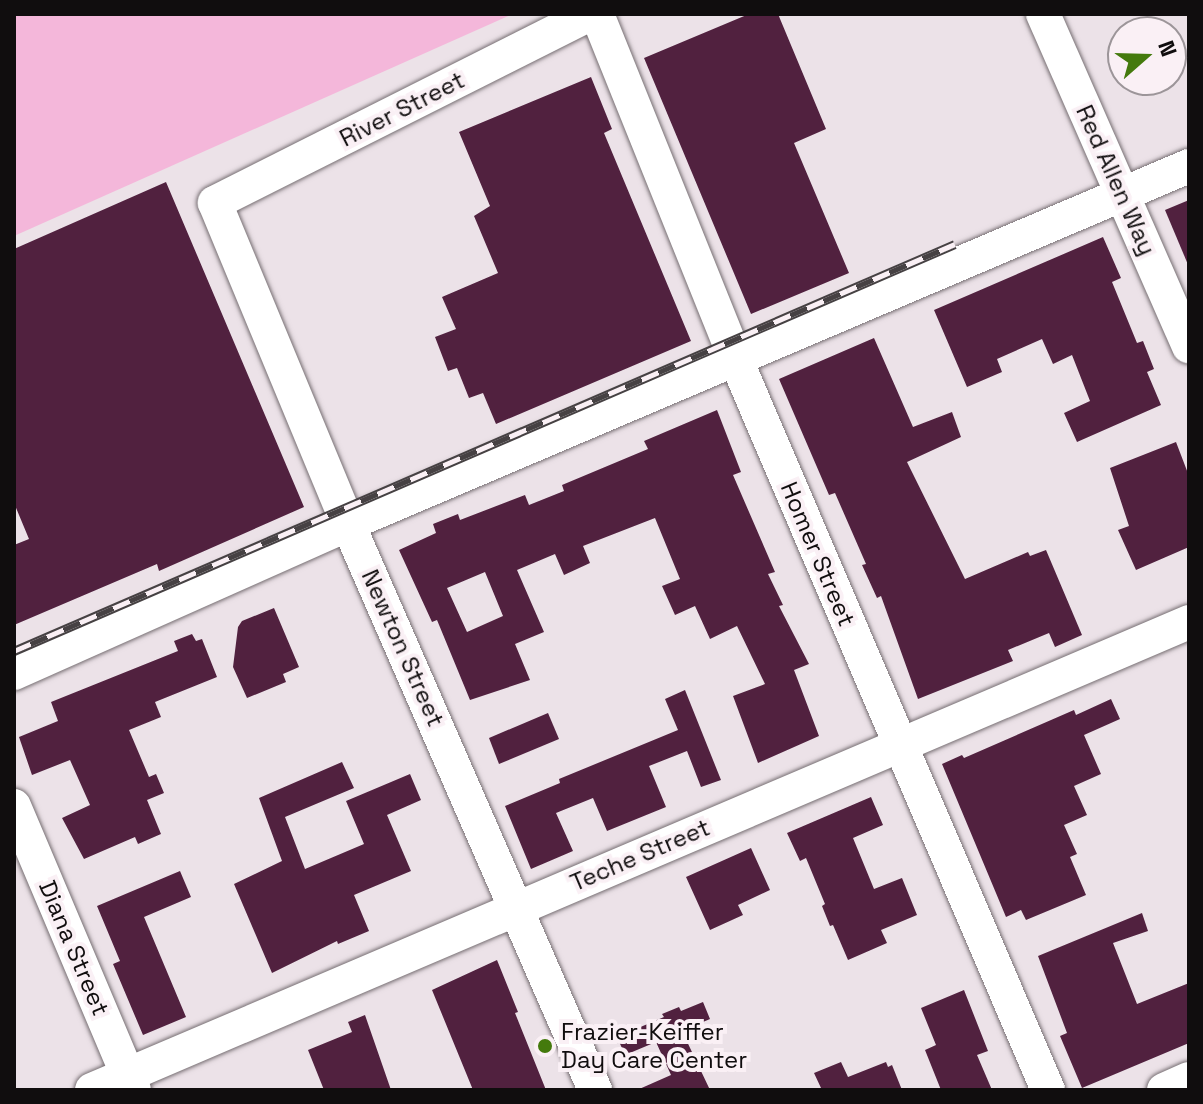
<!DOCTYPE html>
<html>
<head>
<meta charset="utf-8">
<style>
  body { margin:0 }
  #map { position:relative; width:1203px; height:1104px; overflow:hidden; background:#ece2e8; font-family:"Space Grotesk",sans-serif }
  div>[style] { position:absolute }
  .green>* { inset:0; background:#f4b7da }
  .building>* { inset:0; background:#51213f }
  .roads { filter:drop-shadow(0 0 2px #766e72) drop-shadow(0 0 2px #766e72) }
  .minor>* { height:34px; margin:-17px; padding:0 17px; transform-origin:17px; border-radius:17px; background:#fff }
  .rail>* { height:9px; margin-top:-4.5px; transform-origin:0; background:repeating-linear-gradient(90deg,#faf0f5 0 18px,#464143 0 36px); box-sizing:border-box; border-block:2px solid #464143 }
  .dots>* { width:22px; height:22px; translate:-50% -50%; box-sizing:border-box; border:4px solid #faf0f5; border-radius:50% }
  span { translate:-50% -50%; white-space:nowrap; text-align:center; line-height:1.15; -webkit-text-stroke:8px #faf0f5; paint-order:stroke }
  .street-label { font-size:24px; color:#100d0e }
  .poi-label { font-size:24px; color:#100d0e }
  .left { translate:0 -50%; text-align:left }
  .frame { position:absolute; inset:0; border:16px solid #100d0e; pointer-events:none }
  .north { position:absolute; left:1107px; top:16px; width:80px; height:80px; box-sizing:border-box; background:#faf0f5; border:2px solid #9c9599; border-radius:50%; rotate:70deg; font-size:22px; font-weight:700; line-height:32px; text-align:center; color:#100d0e }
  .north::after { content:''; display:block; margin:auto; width:28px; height:36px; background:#447a0d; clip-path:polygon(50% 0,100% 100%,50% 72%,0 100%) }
</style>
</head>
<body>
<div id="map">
  <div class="green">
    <i style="clip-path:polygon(14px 14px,513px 14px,14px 236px)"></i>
  </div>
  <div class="building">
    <i style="clip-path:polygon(749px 14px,778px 14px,826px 129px,794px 143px,849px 273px,751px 314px,644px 58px)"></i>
    <i style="clip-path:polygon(591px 77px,612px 129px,604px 133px,691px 341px,496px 424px,483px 393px,469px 398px,457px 368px,448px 371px,435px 337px,456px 329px,442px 297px,498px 273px,474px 216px,490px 206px,459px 132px)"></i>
    <i style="clip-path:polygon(166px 182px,304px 507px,159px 571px,157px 564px,14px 625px,14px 545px,29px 539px,14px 503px,14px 249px)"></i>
    <i style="clip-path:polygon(1189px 200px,1189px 267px,1165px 210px)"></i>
    <i style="clip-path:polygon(1103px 237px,1121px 278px,1112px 282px,1137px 343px,1143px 341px,1154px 369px,1147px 372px,1161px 405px,1077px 442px,1064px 413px,1090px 401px,1072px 355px,1053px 364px,1042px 339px,997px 359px,1002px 372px,967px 387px,934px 310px)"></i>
    <i style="clip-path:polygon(874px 338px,913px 427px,952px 412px,961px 437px,907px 462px,965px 579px,1028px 552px,1030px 556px,1046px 550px,1082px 635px,1055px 647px,1049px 633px,1008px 650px,1013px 661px,918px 699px,881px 596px,877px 598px,862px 565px,866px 564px,835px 493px,829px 495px,779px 379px)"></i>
    <i style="clip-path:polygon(evenodd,717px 410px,741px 472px,733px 475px,775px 572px,768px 574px,783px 605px,779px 606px,809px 664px,794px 670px,819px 736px,758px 763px,733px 696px,765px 684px,737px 626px,710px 639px,695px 606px,675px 615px,662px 586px,680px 579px,655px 518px,583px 546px,590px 563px,564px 575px,555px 554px,517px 570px,544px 632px,515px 644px,530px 680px,470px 700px,437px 620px,432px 622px,399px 550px,436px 533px,433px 524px,458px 514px,460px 520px,525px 495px,529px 505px,564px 491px,562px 485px,648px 449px,644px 441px,717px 410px,485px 572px,503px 616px,467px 632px,447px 588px,485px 572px)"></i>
    <i style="clip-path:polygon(1176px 442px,1189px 476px,1189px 547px,1136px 570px,1118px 530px,1129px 526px,1110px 468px)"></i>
    <i style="clip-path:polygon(274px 608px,299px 667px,283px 674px,286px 682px,247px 698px,233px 667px,238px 627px,242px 621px)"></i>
    <i style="clip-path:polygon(192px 634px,196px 641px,202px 639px,217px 677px,155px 702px,161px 717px,129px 730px,149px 777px,156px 774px,164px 793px,147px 800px,161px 834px,138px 844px,135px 837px,84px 859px,62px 818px,90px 805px,70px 760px,32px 775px,19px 737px,58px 721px,51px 702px,178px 651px,174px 641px)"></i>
    <i style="clip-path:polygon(685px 690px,721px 780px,701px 787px,687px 751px,649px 766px,666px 807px,607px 831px,593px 798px,556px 813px,573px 851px,531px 869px,505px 806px,560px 783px,559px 779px,678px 730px,665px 699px)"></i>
    <i style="clip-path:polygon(1111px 699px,1120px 719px,1084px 735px,1101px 774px,1074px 786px,1087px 815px,1064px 825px,1077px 854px,1070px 857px,1086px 895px,1026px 920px,1021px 910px,1006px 917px,942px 764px,962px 755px,964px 758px,1074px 710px,1076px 715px)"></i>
    <i style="clip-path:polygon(548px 713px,559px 739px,499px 764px,489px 738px)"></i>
    <i style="clip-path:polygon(342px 762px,354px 788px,285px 817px,305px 869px,364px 844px,346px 801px,410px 774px,421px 800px,387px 815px,411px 871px,354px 895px,369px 931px,338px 944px,337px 941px,272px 973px,234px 884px,282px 861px,259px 798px)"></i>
    <i style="clip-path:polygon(871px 797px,883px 825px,853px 838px,874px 889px,902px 878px,917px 915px,881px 930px,887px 943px,848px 960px,833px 925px,830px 926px,822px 906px,825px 904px,806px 858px,800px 861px,787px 833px)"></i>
    <i style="clip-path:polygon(751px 848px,770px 890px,738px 905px,743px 915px,710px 930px,686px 877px)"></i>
    <i style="clip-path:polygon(180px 871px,191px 897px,144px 917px,186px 1017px,143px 1035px,113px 964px,120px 961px,97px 906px)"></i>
    <i style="clip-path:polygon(1142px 913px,1148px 931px,1113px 943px,1137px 1004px,1189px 983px,1189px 1043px,1082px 1088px,1060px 1036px,1067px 1033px,1038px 956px)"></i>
    <i style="clip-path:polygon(497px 960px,518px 1012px,515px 1013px,546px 1090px,473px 1090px,432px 990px)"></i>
    <i style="clip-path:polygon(964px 990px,988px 1051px,977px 1055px,992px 1090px,941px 1090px,925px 1050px,936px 1045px,921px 1008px)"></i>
    <i style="clip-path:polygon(703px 1002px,710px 1019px,682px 1031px,710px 1090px,637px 1090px,671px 1075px,656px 1042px,625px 1055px,617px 1037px,664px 1017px,662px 1014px,679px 1007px,681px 1011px)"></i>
    <i style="clip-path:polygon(365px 1015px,391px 1090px,324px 1090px,308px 1050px,352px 1032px,348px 1022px)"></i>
    <i style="clip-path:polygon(841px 1062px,848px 1077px,886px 1062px,888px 1067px,892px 1065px,902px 1090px,818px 1090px,821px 1088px,814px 1073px)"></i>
  </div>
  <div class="roads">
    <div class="minor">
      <i style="left:590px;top:14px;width:420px;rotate:153.3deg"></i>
      <i style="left:215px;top:203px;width:347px;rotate:67.5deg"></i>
      <i style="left:348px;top:524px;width:618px;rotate:66.42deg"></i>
      <i style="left:597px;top:14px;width:373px;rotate:68.1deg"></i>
      <i style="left:736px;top:360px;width:794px;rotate:66.86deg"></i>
      <i style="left:1043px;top:14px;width:363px;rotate:66.3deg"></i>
      <i style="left:14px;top:673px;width:366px;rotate:-24deg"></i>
      <i style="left:348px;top:524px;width:914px;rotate:-23.06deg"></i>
      <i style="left:14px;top:806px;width:308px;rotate:67.1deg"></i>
      <i style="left:92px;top:1090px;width:1193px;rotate:-23.1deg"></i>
      <i style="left:1164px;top:1090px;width:27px;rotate:-24deg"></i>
    </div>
  </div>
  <div class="rail">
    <i style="left:14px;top:651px;width:1025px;rotate:-23.39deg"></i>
  </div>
  <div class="dots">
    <i style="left:545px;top:1046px;background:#447a0d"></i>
  </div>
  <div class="street-label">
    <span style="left:402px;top:109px;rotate:-27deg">River Street</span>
    <span style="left:1116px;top:180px;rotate:66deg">Red Allen Way</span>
    <span style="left:818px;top:554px;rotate:67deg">Homer Street</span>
    <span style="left:403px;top:648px;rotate:66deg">Newton Street</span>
    <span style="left:640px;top:855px;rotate:-23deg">Teche Street</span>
    <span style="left:74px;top:948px;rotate:67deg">Diana Street</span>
  </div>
  <div class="poi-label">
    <span class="left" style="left:561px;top:1046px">Frazier-Keiffer<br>Day Care Center</span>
  </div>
  <div class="frame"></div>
  <div class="north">N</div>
</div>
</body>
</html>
